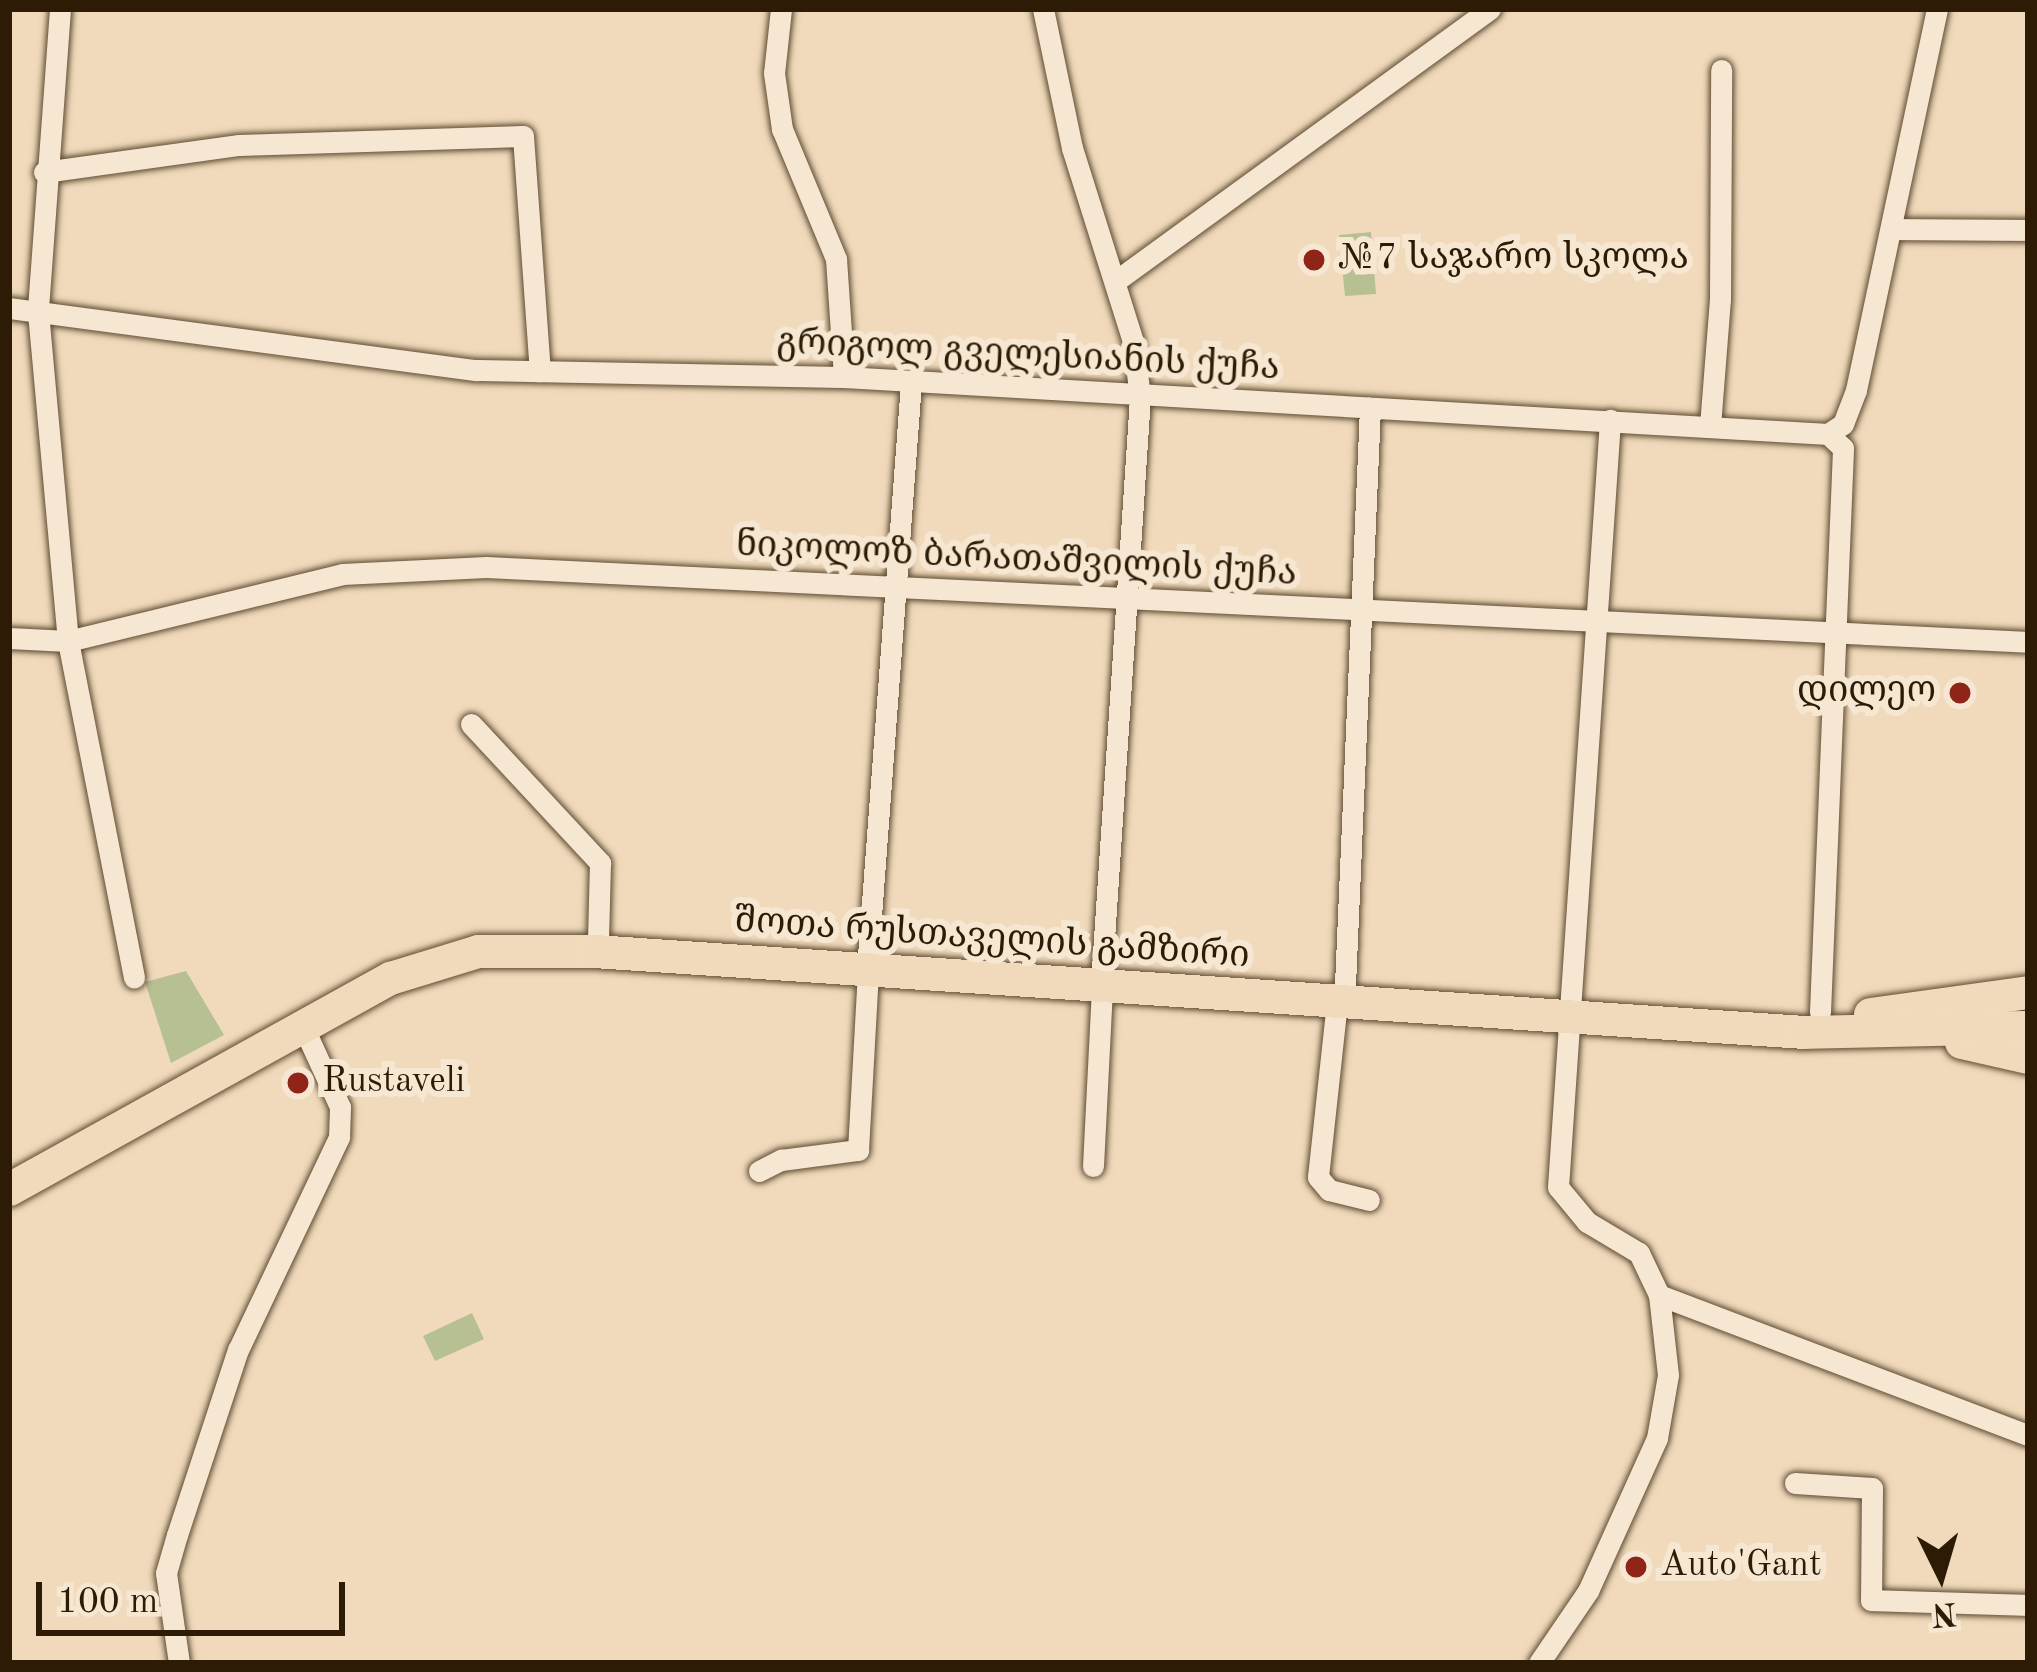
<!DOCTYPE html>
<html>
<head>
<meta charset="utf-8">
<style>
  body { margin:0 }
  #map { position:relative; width:2037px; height:1672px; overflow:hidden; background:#f1dabb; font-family:"Old Standard TT","Noto Serif Georgian",serif }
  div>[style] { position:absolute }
  .green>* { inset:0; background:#b7c092 }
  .roads { filter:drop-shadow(0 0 3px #5e4b32) drop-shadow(0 0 3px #5e4b32) }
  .minor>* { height:21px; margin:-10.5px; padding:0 10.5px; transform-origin:10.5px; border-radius:10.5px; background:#f6e7d3 }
  .primary>* { height:33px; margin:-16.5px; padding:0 16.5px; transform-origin:16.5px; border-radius:16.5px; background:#f1dabb }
  .dots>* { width:33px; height:33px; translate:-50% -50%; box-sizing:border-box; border:6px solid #f6e7d3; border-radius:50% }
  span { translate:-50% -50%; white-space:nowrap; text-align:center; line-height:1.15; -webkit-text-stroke:12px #f6e7d3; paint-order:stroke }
  .poi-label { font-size:36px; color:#2d1b05 }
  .left { translate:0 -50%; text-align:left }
  .right { translate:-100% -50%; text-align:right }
  .street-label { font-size:36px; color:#2d1b05 }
  .frame { position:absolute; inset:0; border:12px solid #2d1b05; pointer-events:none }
  .north { position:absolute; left:1881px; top:1516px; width:120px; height:120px; -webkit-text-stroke:9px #f6e7d3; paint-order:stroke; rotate:175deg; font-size:33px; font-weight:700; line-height:48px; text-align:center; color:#2d1b05 }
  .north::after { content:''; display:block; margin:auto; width:42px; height:54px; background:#2d1b05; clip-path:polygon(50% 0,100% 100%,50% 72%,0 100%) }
  .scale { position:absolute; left:36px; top:1582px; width:309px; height:54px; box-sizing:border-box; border:6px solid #2d1b05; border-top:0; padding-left:15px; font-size:36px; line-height:42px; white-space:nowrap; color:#2d1b05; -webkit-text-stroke:9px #f6e7d3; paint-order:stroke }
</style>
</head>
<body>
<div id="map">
  <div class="green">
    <i style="clip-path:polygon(1371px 232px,1376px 294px,1345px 296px,1339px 235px)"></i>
    <i style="clip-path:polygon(186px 971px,224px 1035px,171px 1063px,145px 982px)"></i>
    <i style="clip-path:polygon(472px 1313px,484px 1339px,435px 1361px,423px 1336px)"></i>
  </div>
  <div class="roads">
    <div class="minor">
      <i style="left:60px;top:9px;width:304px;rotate:94.2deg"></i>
      <i style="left:38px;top:312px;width:330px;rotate:84.8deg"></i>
      <i style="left:68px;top:641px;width:343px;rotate:78.9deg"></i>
      <i style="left:781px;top:9px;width:64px;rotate:96.2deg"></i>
      <i style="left:774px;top:73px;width:57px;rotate:81.9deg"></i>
      <i style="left:782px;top:129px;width:141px;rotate:67.4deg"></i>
      <i style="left:836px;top:259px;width:118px;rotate:86.1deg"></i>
      <i style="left:1043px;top:9px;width:142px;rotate:78.2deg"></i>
      <i style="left:1072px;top:148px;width:203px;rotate:72.5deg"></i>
      <i style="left:1133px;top:342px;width:55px;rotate:82.7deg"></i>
      <i style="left:1140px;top:397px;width:573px;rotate:93.8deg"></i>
      <i style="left:44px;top:172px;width:197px;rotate:-7.9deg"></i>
      <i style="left:239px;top:145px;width:284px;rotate:-1.8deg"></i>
      <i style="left:523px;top:136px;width:236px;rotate:85.9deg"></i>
      <i style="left:1892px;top:229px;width:136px;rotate:0.4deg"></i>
      <i style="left:1117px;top:280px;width:461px;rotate:-36deg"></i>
      <i style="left:9px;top:308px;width:471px;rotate:7.6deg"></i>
      <i style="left:476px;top:370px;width:368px;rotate:1.1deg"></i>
      <i style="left:844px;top:377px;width:986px;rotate:3.32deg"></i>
      <i style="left:1828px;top:434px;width:18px;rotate:-34deg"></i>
      <i style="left:1843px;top:424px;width:36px;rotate:-69deg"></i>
      <i style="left:1856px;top:390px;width:390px;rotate:-78deg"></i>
      <i style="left:1710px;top:426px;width:127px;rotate:-85.5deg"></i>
      <i style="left:1720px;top:299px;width:229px;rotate:-89.7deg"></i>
      <i style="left:9px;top:638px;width:59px;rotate:2.9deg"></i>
      <i style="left:68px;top:641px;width:282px;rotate:-13.7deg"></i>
      <i style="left:342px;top:574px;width:144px;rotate:-2.8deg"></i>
      <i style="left:486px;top:567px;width:1544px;rotate:2.78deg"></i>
      <i style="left:471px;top:724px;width:190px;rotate:47.1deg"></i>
      <i style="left:600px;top:863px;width:74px;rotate:91.5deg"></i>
      <i style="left:868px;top:956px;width:575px;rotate:-85.71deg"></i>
      <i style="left:1345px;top:985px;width:578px;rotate:-87.52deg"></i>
      <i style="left:1337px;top:1002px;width:176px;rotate:96.2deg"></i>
      <i style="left:1318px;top:1177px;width:17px;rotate:50deg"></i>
      <i style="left:1329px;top:1190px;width:41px;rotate:14deg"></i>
      <i style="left:1820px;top:1012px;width:564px;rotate:-87.66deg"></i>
      <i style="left:1843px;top:448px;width:21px;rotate:-137deg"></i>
      <i style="left:1093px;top:1166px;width:179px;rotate:-87.1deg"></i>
      <i style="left:759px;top:1171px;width:25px;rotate:-27deg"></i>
      <i style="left:781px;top:1160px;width:78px;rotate:-7.4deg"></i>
      <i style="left:858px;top:1150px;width:180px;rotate:-86.8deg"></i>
      <i style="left:1659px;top:1295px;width:395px;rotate:20.8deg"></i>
      <i style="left:1795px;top:1483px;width:77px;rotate:3.7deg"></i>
      <i style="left:1872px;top:1488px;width:112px;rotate:90.5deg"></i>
      <i style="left:1871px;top:1600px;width:157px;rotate:1.8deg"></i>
      <i style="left:179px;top:1663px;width:91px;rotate:-98.2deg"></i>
      <i style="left:166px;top:1573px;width:40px;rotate:-74deg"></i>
      <i style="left:177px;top:1535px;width:195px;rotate:-71.8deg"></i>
      <i style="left:238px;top:1350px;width:236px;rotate:-64.6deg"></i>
      <i style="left:339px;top:1137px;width:30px;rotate:-88deg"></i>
      <i style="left:340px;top:1107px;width:89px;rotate:-114.6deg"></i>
      <i style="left:1539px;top:1663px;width:87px;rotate:-55.8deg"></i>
      <i style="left:1588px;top:1591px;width:168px;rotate:-65.7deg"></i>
      <i style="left:1657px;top:1438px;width:64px;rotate:-80.1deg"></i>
      <i style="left:1668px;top:1375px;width:81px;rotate:-96.4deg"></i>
      <i style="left:1659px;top:1295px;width:47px;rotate:-115.5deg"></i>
      <i style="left:1639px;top:1253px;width:61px;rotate:-149.2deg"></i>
      <i style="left:1587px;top:1222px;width:45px;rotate:-129.6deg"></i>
      <i style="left:1558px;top:1187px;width:769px;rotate:-86.12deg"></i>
    </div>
    <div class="primary">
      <i style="left:1870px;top:1014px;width:160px;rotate:-7.9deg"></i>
      <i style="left:1961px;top:1042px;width:69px;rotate:12.6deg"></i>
      <i style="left:9px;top:1189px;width:436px;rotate:-29deg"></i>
      <i style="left:390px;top:978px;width:92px;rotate:-17.1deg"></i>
      <i style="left:478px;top:951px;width:116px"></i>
      <i style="left:594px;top:951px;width:1212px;rotate:3.83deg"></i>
      <i style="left:1803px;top:1032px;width:225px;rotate:-1.3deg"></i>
    </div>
  </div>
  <div class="dots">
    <i style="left:1314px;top:260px;background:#8f2418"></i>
    <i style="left:1960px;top:693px;background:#8f2418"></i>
    <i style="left:298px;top:1083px;background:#8f2418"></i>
    <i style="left:1636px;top:1567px;background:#8f2418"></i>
  </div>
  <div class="poi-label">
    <span class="left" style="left:1338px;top:260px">№7 საჯარო სკოლა</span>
    <span class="right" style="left:1936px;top:693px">დილეო</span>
    <span class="left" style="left:322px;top:1083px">Rustaveli</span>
    <span class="left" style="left:1660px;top:1567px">Auto'Gant</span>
  </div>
  <div class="street-label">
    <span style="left:1028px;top:357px;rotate:3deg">გრიგოლ გველესიანის ქუჩა</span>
    <span style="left:1016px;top:561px;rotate:3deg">ნიკოლოზ ბარათაშვილის ქუჩა</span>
    <span style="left:992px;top:940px;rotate:4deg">შოთა რუსთაველის გამზირი</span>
  </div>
  <div class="frame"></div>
  <div class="north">N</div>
  <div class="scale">100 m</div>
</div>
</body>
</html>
